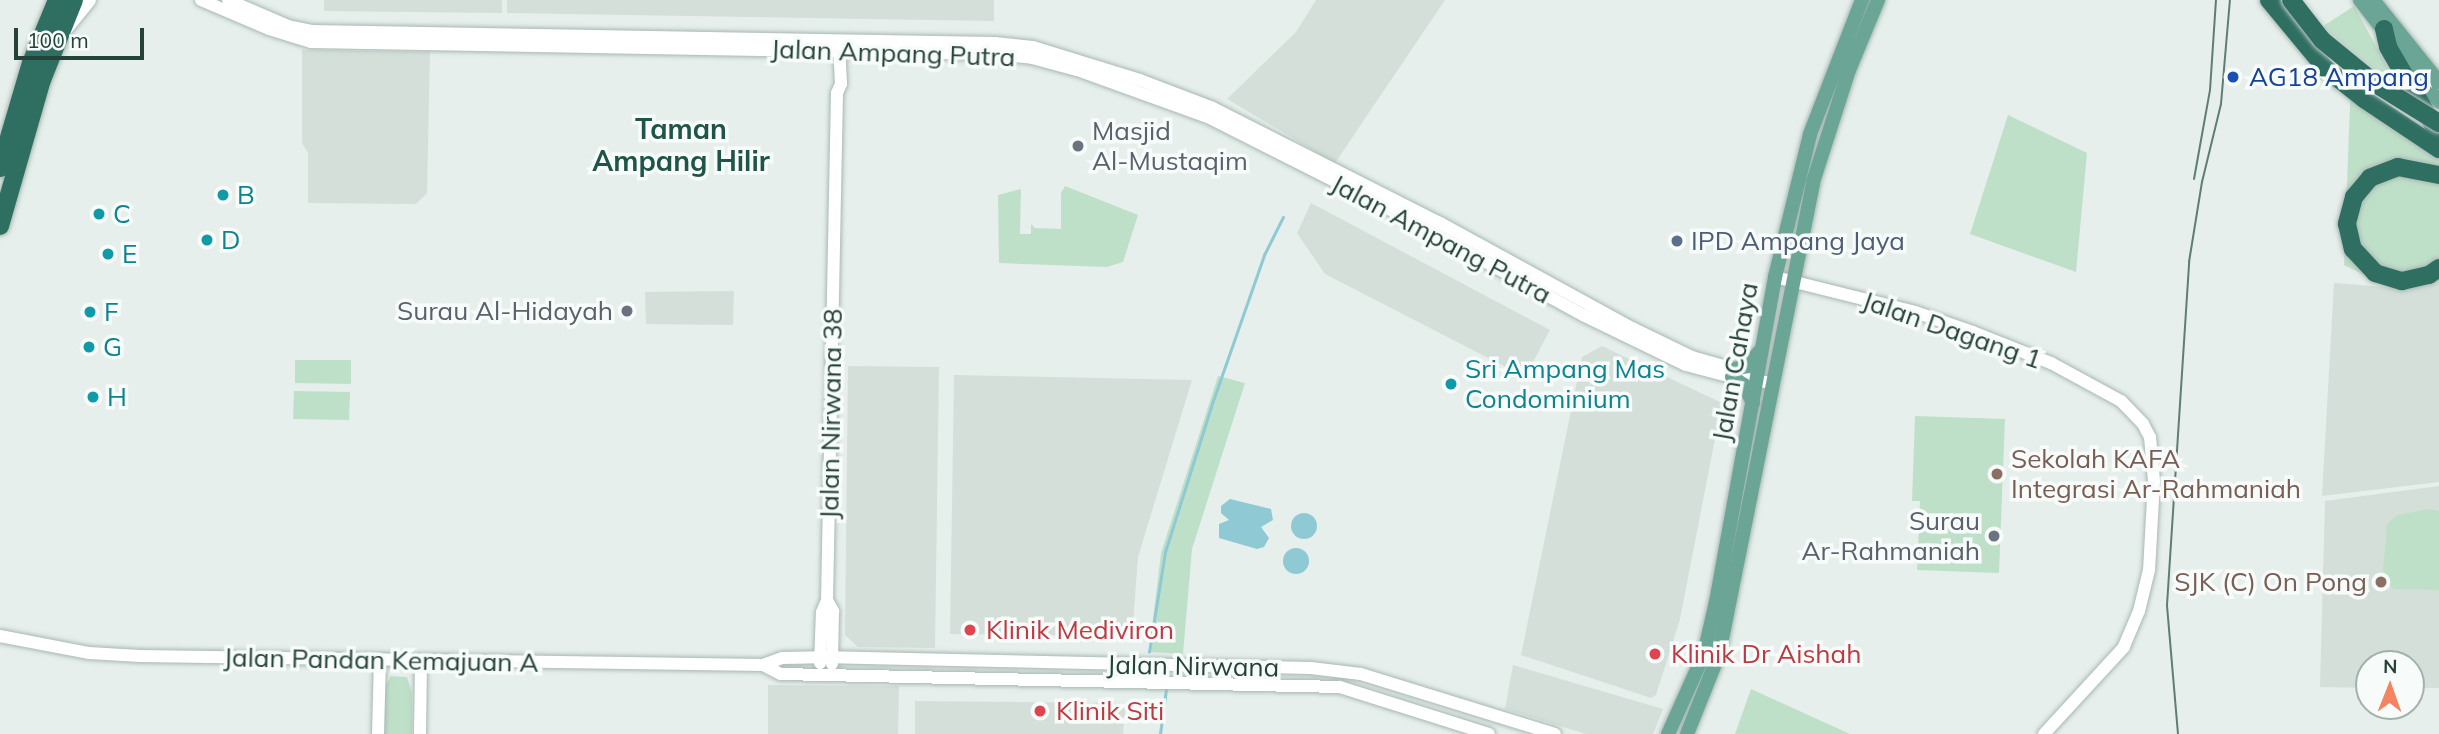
<!DOCTYPE html>
<html>
<head>
<meta charset="utf-8">
<style>
  body { margin:0 }
  #map { position:relative; width:2439px; height:734px; overflow:hidden; background:#e6efeb; font-family:Mulish,sans-serif }
  div>[style] { position:absolute }
  .built>* { inset:0; background:#d4dfda }
  .green>* { inset:0; background:#bfe0c8 }
  .water>* { inset:0; background:#8ec9d4 }
  .round { border-radius:50% }
  .stream>* { height:2.5px; margin:-1.25px; padding:0 1.25px; transform-origin:1.25px; border-radius:1.25px; background:#8ec9d4 }
  .roads { filter:drop-shadow(0 0 2px #a8b8b2) drop-shadow(0 0 2px #a8b8b2) }
  .minor>* { height:12px; margin:-6px; padding:0 6px; transform-origin:6px; border-radius:6px; background:#fff }
  .major>* { height:14px; margin:-7px; padding:0 7px; transform-origin:7px; border-radius:7px; background:#6aa596 }
  .highway>* { height:18px; margin:-9px; padding:0 9px; transform-origin:9px; border-radius:9px; background:#2f6f62 }
  .tram>* { height:2px; margin:-1px; padding:0 1px; transform-origin:1px; border-radius:1px; background:#5f7d75 }
  .bridges { filter:drop-shadow(0 0 2px #c2cac8) drop-shadow(0 0 2px #c2cac8) }
  .highway-bridge>* { height:18px; margin:-9px; padding:0 9px; transform-origin:9px; border-radius:9px; background:#2f6f62 }
  .dots>* { width:19px; height:19px; translate:-50% -50%; box-sizing:border-box; border:4px solid #f7fbf9; border-radius:50% }
  span { translate:-50% -50%; white-space:nowrap; text-align:center; line-height:1.15; -webkit-text-stroke:7px #f7fbf9; paint-order:stroke }
  .street-label { font-size:26px; color:#24423a }
  .transit-label { font-size:26px; color:#164399 }
  .left { translate:0 -50%; text-align:left }
  .worship-label { font-size:26px; color:#5b616d }
  .right { translate:-100% -50%; text-align:right }
  .culture-label { font-size:26px; color:#0d838f }
  .service-label { font-size:26px; color:#4e5e75 }
  .education-label { font-size:26px; color:#785e54 }
  .health-label { font-size:26px; color:#be3a42 }
  .neighbourhood-label { font-size:28px; color:#1f5548; font-weight:700 }
  .north { position:absolute; left:2355px; top:650px; width:70px; height:70px; box-sizing:border-box; background:#f7fbf9; border:2px solid #a3b1ad; border-radius:50%; rotate:1deg; font-size:19px; font-weight:700; line-height:28px; text-align:center; color:#24423a }
  .north::after { content:''; display:block; margin:auto; width:24px; height:32px; background:#f4845f; clip-path:polygon(50% 0,100% 100%,50% 72%,0 100%) }
  .scale { position:absolute; left:14px; top:28px; width:130px; height:32px; box-sizing:border-box; border:4px solid #24423a; border-top:0; padding-left:9px; font-size:21px; line-height:24px; white-space:nowrap; color:#24423a; -webkit-text-stroke:5px #f7fbf9; paint-order:stroke }
</style>
</head>
<body>
<div id="map">
  <div class="built">
    <i style="clip-path:polygon(324px 0,502px 0,502px 13px,324px 11px)"></i>
    <i style="clip-path:polygon(507px 0,994px 0,994px 21px,507px 13px)"></i>
    <i style="clip-path:polygon(1316px 0,1445px 0,1335px 163px,1227px 99px,1296px 32px)"></i>
    <i style="clip-path:polygon(302px 50px,430px 52px,427px 193px,416px 204px,308px 203px,308px 153px,302px 143px)"></i>
    <i style="clip-path:polygon(1311px 203px,1550px 330px,1525px 377px,1325px 274px,1297px 233px)"></i>
    <i style="clip-path:polygon(2439px 277px,2439px 482px,2322px 496px,2334px 283px,2385px 287px,2429px 283px)"></i>
    <i style="clip-path:polygon(734px 291px,733px 325px,646px 324px,645px 292px)"></i>
    <i style="clip-path:polygon(1602px 346px,1722px 403px,1680px 619px,1656px 695px,1651px 698px,1521px 655px,1582px 357px)"></i>
    <i style="clip-path:polygon(848px 366px,939px 367px,935px 648px,858px 647px,845px 635px)"></i>
    <i style="clip-path:polygon(954px 375px,1192px 380px,1138px 557px,1132px 636px,950px 634px)"></i>
    <i style="clip-path:polygon(2439px 486px,2439px 688px,2411px 688px,2411px 664px,2369px 664px,2369px 688px,2320px 687px,2325px 501px)"></i>
    <i style="clip-path:polygon(1513px 665px,1663px 709px,1653px 734px,1586px 734px,1505px 709px)"></i>
    <i style="clip-path:polygon(768px 685px,899px 686px,898px 734px,768px 734px)"></i>
    <i style="clip-path:polygon(915px 701px,1126px 703px,1123px 734px,915px 734px)"></i>
  </div>
  <div class="green">
    <i style="clip-path:polygon(2354px 6px,2416px 119px,2439px 142px,2439px 274px,2370px 278px,2344px 265px,2351px 78px,2308px 36px)"></i>
    <i style="clip-path:polygon(2008px 115px,2087px 153px,2076px 272px,1970px 234px)"></i>
    <i style="clip-path:polygon(1065px 186px,1138px 215px,1123px 262px,1107px 267px,999px 263px,998px 195px,1021px 189px,1020px 234px,1031px 234px,1031px 224px,1035px 228px,1061px 229px,1061px 193px)"></i>
    <i style="clip-path:polygon(295px 360px,351px 360px,351px 384px,295px 383px)"></i>
    <i style="clip-path:polygon(1218px 376px,1245px 383px,1192px 549px,1183px 654px,1149px 652px,1161px 553px)"></i>
    <i style="clip-path:polygon(294px 391px,350px 392px,349px 420px,293px 419px)"></i>
    <i style="clip-path:polygon(1915px 416px,2005px 419px,1999px 573px,1917px 570px,1920px 501px,1912px 501px)"></i>
    <i style="clip-path:polygon(2428px 509px,2439px 511px,2439px 590px,2394px 589px,2387px 583px,2383px 570px,2387px 524px,2397px 515px)"></i>
    <i style="clip-path:polygon(391px 676px,407px 677px,412px 693px,412px 734px,384px 734px,385px 686px)"></i>
    <i style="clip-path:polygon(1751px 689px,1850px 734px,1735px 734px)"></i>
  </div>
  <div class="water">
    <i style="clip-path:polygon(1230px 499px,1271px 509px,1273px 520px,1261px 527px,1269px 538px,1264px 547px,1257px 549px,1219px 538px,1219px 524px,1229px 520px,1221px 513px,1221px 506px)"></i>
    <i class="round" style="left:1291px;top:513px;width:26px;height:26px"></i>
    <i class="round" style="left:1283px;top:548px;width:26px;height:26px"></i>
  </div>
  <div class="stream">
    <i style="left:1149px;top:652px;width:101px;rotate:-80.9deg"></i>
    <i style="left:1165px;top:552px;width:158px;rotate:-72.4deg"></i>
    <i style="left:1213px;top:401px;width:155px;rotate:-70.7deg"></i>
    <i style="left:1264px;top:255px;width:42px;rotate:-63.4deg"></i>
    <i style="left:1160px;top:734px;width:45px;rotate:-82.4deg"></i>
  </div>
  <div class="roads">
    <div class="minor">
      <i style="left:201px;top:0;width:74px;rotate:23.1deg"></i>
      <i style="left:269px;top:29px;width:44px;rotate:17.2deg"></i>
      <i style="left:311px;top:42px;width:684px;rotate:1.01deg"></i>
      <i style="left:995px;top:54px;width:37px;rotate:6deg"></i>
      <i style="left:1032px;top:58px;width:47px;rotate:14.9deg"></i>
      <i style="left:1077px;top:70px;width:141px;rotate:19.8deg"></i>
      <i style="left:1210px;top:118px;width:191px;rotate:26.8deg"></i>
      <i style="left:1380px;top:204px;width:231px;rotate:28.7deg"></i>
      <i style="left:1583px;top:315px;width:114px;rotate:25.9deg"></i>
      <i style="left:1686px;top:365px;width:48px;rotate:14.6deg"></i>
      <i style="left:1732px;top:377px;width:40px;rotate:8.5deg"></i>
      <i style="left:228px;top:0;width:65px;rotate:23.4deg"></i>
      <i style="left:288px;top:26px;width:24px;rotate:12deg"></i>
      <i style="left:311px;top:31px;width:684px;rotate:1.01deg"></i>
      <i style="left:995px;top:43px;width:38px;rotate:6deg"></i>
      <i style="left:1033px;top:47px;width:112px;rotate:17.1deg"></i>
      <i style="left:1140px;top:80px;width:78px;rotate:21deg"></i>
      <i style="left:1213px;top:108px;width:254px;rotate:26.9deg"></i>
      <i style="left:1440px;top:223px;width:219px;rotate:28.7deg"></i>
      <i style="left:1632px;top:328px;width:67px;rotate:25.8deg"></i>
      <i style="left:1692px;top:357px;width:40px;rotate:16deg"></i>
      <i style="left:66px;top:30px;width:38px;rotate:-51deg"></i>
      <i style="left:1775px;top:277px;width:144px;rotate:14deg"></i>
      <i style="left:1915px;top:312px;width:61px;rotate:19deg"></i>
      <i style="left:1973px;top:332px;width:84px;rotate:21.7deg"></i>
      <i style="left:2051px;top:363px;width:80px;rotate:28.5deg"></i>
      <i style="left:2121px;top:401px;width:32px;rotate:46deg"></i>
      <i style="left:2143px;top:424px;width:15px;rotate:62deg"></i>
      <i style="left:2150px;top:437px;width:44px;rotate:84.8deg"></i>
      <i style="left:2154px;top:481px;width:89px;rotate:93.2deg"></i>
      <i style="left:2149px;top:570px;width:42px;rotate:103.7deg"></i>
      <i style="left:2139px;top:611px;width:39px;rotate:113deg"></i>
      <i style="left:2124px;top:647px;width:118px;rotate:132.6deg"></i>
      <i style="left:827px;top:600px;width:13px;rotate:61deg"></i>
      <i style="left:833px;top:611px;width:53px;rotate:91.1deg"></i>
      <i style="left:0;top:636px;width:91px;rotate:10.8deg"></i>
      <i style="left:89px;top:653px;width:51px;rotate:3.4deg"></i>
      <i style="left:140px;top:656px;width:623px;rotate:0.83deg"></i>
      <i style="left:763px;top:665px;width:20px;rotate:-20deg"></i>
      <i style="left:782px;top:658px;width:39px;rotate:-1deg"></i>
      <i style="left:821px;top:657px;width:490px;rotate:1.3deg"></i>
      <i style="left:1311px;top:668px;width:50px;rotate:6.8deg"></i>
      <i style="left:1361px;top:674px;width:203px;rotate:17.2deg"></i>
      <i style="left:820px;top:663px;width:51px;rotate:-87.8deg"></i>
      <i style="left:822px;top:612px;width:13px;rotate:-67deg"></i>
      <i style="left:827px;top:600px;width:507px;rotate:-88.87deg"></i>
      <i style="left:837px;top:93px;width:10px;rotate:-66deg"></i>
      <i style="left:841px;top:84px;width:41px;rotate:-92.8deg"></i>
      <i style="left:763px;top:665px;width:20px;rotate:27deg"></i>
      <i style="left:781px;top:674px;width:559px;rotate:1.33deg"></i>
      <i style="left:1340px;top:687px;width:156px;rotate:17.5deg"></i>
      <i style="left:378px;top:734px;width:74px;rotate:-88.5deg"></i>
      <i style="left:420px;top:734px;width:74px;rotate:-89.2deg"></i>
    </div>
    <div class="major">
      <i style="left:2360px;top:0;width:129px;rotate:52.2deg"></i>
      <i style="left:2373px;top:0;width:105px;rotate:51.2deg"></i>
      <i style="left:1735px;top:369px;width:12px;rotate:-14deg"></i>
      <i style="left:1747px;top:366px;width:21px;rotate:-49deg"></i>
      <i style="left:1732px;top:377px;width:14px;rotate:34deg"></i>
      <i style="left:1744px;top:385px;width:20px;rotate:63deg"></i>
      <i style="left:1668px;top:734px;width:88px;rotate:-65.8deg"></i>
      <i style="left:1704px;top:654px;width:53px;rotate:-77deg"></i>
      <i style="left:1716px;top:602px;width:330px;rotate:-79.7deg"></i>
      <i style="left:1775px;top:277px;width:147px;rotate:-76.2deg"></i>
      <i style="left:1810px;top:134px;width:144px;rotate:-68.8deg"></i>
      <i style="left:1687px;top:734px;width:86px;rotate:-68.2deg"></i>
      <i style="left:1719px;top:654px;width:481px;rotate:-78.7deg"></i>
      <i style="left:1813px;top:182px;width:118px;rotate:-72.2deg"></i>
      <i style="left:1849px;top:70px;width:76px;rotate:-67.5deg"></i>
    </div>
    <div class="highway">
      <i style="left:2269px;top:0;width:89px;rotate:50.4deg"></i>
      <i style="left:2326px;top:69px;width:48px;rotate:38.3deg"></i>
      <i style="left:2364px;top:99px;width:90px;rotate:33.7deg"></i>
      <i style="left:2384px;top:29px;width:18px;rotate:77deg"></i>
      <i style="left:2388px;top:47px;width:102px;rotate:59.9deg"></i>
      <i style="left:0;top:168px;width:109px;rotate:-73.6deg"></i>
      <i style="left:31px;top:63px;width:68px;rotate:-67.6deg"></i>
      <i style="left:2439px;top:175px;width:42px;rotate:-169deg"></i>
      <i style="left:2398px;top:167px;width:30px;rotate:159deg"></i>
      <i style="left:2370px;top:178px;width:25px;rotate:130deg"></i>
      <i style="left:2354px;top:197px;width:28px;rotate:105deg"></i>
      <i style="left:2347px;top:224px;width:26px;rotate:77deg"></i>
      <i style="left:2353px;top:249px;width:33px;rotate:47deg"></i>
      <i style="left:2375px;top:273px;width:28px;rotate:17deg"></i>
      <i style="left:2402px;top:281px;width:28px;rotate:-13deg"></i>
      <i style="left:2429px;top:275px;width:12px;rotate:-35deg"></i>
      <i style="left:0;top:226px;width:152px;rotate:-74deg"></i>
      <i style="left:42px;top:80px;width:86px;rotate:-68.2deg"></i>
    </div>
  </div>
  <div class="tram">
    <i style="left:2194px;top:179px;width:90px;rotate:-79.8deg"></i>
    <i style="left:2210px;top:90px;width:90px;rotate:-86.2deg"></i>
    <i style="left:2178px;top:734px;width:129px;rotate:-94.9deg"></i>
    <i style="left:2167px;top:605px;width:344px;rotate:-86.3deg"></i>
    <i style="left:2189px;top:262px;width:81px;rotate:-80.8deg"></i>
    <i style="left:2202px;top:182px;width:80px;rotate:-76.3deg"></i>
    <i style="left:2221px;top:104px;width:104px;rotate:-85.1deg"></i>
  </div>
  <div class="bridges">
    <div class="highway-bridge">
      <i style="left:2291px;top:0;width:51px;rotate:52.2deg"></i>
      <i style="left:2322px;top:40px;width:70px;rotate:39.2deg"></i>
      <i style="left:2376px;top:84px;width:74px;rotate:31.8deg"></i>
    </div>
  </div>
  <div class="dots">
    <i style="left:2233px;top:77px;background:#1a4fb4"></i>
    <i style="left:1078px;top:146px;background:#6b7280"></i>
    <i style="left:223px;top:195px;background:#0f9aa8"></i>
    <i style="left:99px;top:214px;background:#0f9aa8"></i>
    <i style="left:207px;top:240px;background:#0f9aa8"></i>
    <i style="left:1677px;top:241px;background:#5c6f8a"></i>
    <i style="left:108px;top:254px;background:#0f9aa8"></i>
    <i style="left:627px;top:311px;background:#6b7280"></i>
    <i style="left:90px;top:312px;background:#0f9aa8"></i>
    <i style="left:89px;top:347px;background:#0f9aa8"></i>
    <i style="left:1451px;top:384px;background:#0f9aa8"></i>
    <i style="left:93px;top:397px;background:#0f9aa8"></i>
    <i style="left:1997px;top:474px;background:#8d6e63"></i>
    <i style="left:1994px;top:536px;background:#6b7280"></i>
    <i style="left:2381px;top:582px;background:#8d6e63"></i>
    <i style="left:970px;top:630px;background:#e0444e"></i>
    <i style="left:1655px;top:654px;background:#e0444e"></i>
    <i style="left:1040px;top:711px;background:#e0444e"></i>
  </div>
  <div class="street-label">
    <span style="left:893px;top:53px;rotate:2deg">Jalan Ampang Putra</span>
    <span style="left:1441px;top:239px;rotate:28deg">Jalan Ampang Putra</span>
    <span style="left:1952px;top:330px;rotate:19deg">Jalan Dagang 1</span>
    <span style="left:1735px;top:362px;rotate:-80deg">Jalan Cahaya</span>
    <span style="left:831px;top:414px;rotate:-89deg">Jalan Nirwana 38</span>
    <span style="left:381px;top:660px;rotate:1deg">Jalan Pandan Kemajuan A</span>
    <span style="left:1193px;top:666px;rotate:1deg">Jalan Nirwana</span>
  </div>
  <div class="transit-label">
    <span class="left" style="left:2249px;top:77px">AG18 Ampang</span>
  </div>
  <div class="worship-label">
    <span class="left" style="left:1092px;top:146px">Masjid<br>Al-Mustaqim</span>
    <span class="right" style="left:613px;top:311px">Surau Al-Hidayah</span>
    <span class="right" style="left:1980px;top:536px">Surau<br>Ar-Rahmaniah</span>
  </div>
  <div class="culture-label">
    <span class="left" style="left:237px;top:195px">B</span>
    <span class="left" style="left:113px;top:214px">C</span>
    <span class="left" style="left:221px;top:240px">D</span>
    <span class="left" style="left:122px;top:254px">E</span>
    <span class="left" style="left:104px;top:312px">F</span>
    <span class="left" style="left:103px;top:347px">G</span>
    <span class="left" style="left:1465px;top:384px">Sri Ampang Mas<br>Condominium</span>
    <span class="left" style="left:107px;top:397px">H</span>
  </div>
  <div class="service-label">
    <span class="left" style="left:1691px;top:241px">IPD Ampang Jaya</span>
  </div>
  <div class="education-label">
    <span class="left" style="left:2011px;top:474px">Sekolah KAFA<br>Integrasi Ar-Rahmaniah</span>
    <span class="right" style="left:2367px;top:582px">SJK (C) On Pong</span>
  </div>
  <div class="health-label">
    <span class="left" style="left:986px;top:630px">Klinik Mediviron</span>
    <span class="left" style="left:1671px;top:654px">Klinik Dr Aishah</span>
    <span class="left" style="left:1056px;top:711px">Klinik Siti</span>
  </div>
  <div class="neighbourhood-label">
    <span style="left:681px;top:145px">Taman<br>Ampang Hilir</span>
  </div>
  <div class="north">N</div>
  <div class="scale">100 m</div>
</div>
</body>
</html>
